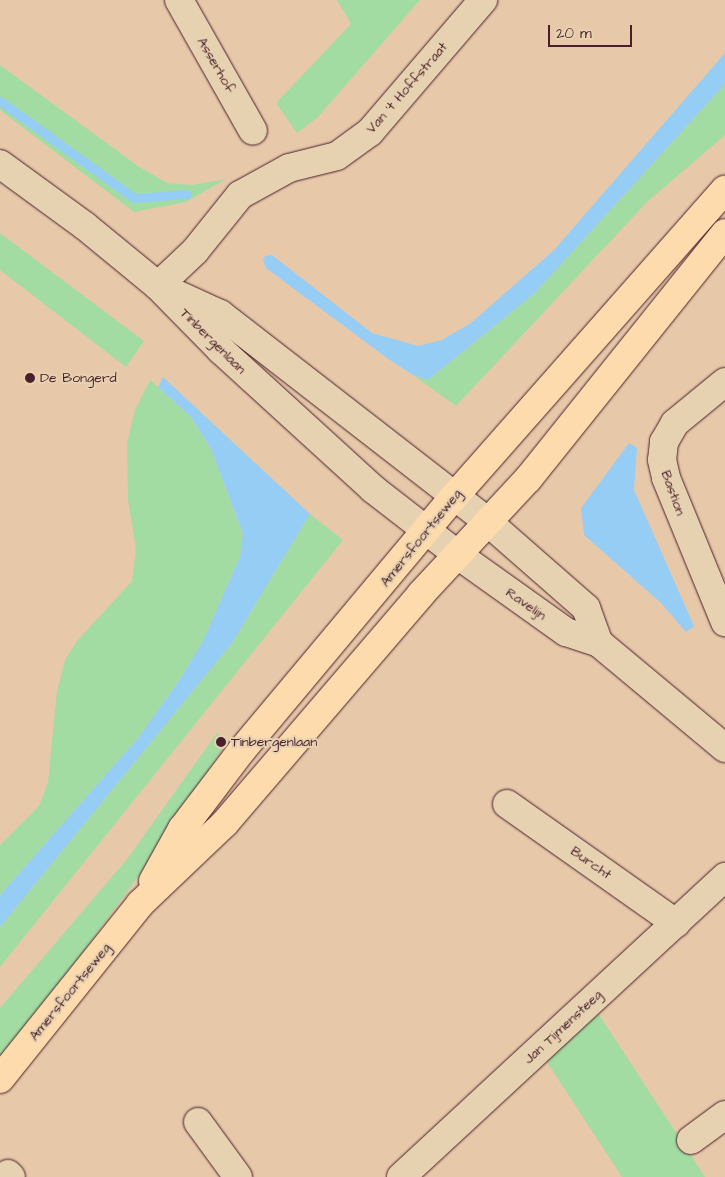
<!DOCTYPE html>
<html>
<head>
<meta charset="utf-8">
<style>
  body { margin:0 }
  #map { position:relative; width:725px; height:1177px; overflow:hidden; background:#e7c9aa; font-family:"Architects Daughter",sans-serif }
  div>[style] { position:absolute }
  .green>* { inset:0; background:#a2dca2 }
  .water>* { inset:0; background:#96cdf5 }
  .stream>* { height:9px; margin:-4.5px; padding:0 4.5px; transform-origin:4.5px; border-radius:4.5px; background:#96cdf5 }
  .roads { filter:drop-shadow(0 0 1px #4a1f2b) drop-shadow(0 0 1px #4a1f2b) }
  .street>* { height:28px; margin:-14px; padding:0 14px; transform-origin:14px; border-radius:14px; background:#e6d1b0 }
  .secondary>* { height:28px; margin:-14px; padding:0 14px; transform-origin:14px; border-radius:14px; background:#e6d1b0 }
  .primary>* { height:28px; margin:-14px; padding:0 14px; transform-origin:14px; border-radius:14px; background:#fddbac }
  .dots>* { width:14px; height:14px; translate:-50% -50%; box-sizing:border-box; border:2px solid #e6d1b0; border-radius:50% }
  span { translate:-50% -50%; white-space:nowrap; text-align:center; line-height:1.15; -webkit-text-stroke:4px #e6d1b0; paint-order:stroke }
  .street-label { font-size:14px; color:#4a1f2b }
  .poi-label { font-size:14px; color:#4a1f2b }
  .left { translate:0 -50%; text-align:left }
  .scale { position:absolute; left:548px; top:25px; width:84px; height:22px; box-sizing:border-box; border:2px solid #4a1f2b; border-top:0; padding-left:6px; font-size:15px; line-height:18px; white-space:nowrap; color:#4a1f2b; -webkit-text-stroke:4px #e6d1b0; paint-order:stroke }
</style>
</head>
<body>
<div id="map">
  <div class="green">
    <i style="clip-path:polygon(337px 0,420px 0,317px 118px,297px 133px,276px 103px,351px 24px)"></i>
    <i style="clip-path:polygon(0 65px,138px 166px,167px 183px,192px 185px,226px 179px,186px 202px,134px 212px,0 110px)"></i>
    <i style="clip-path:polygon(725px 84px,725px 135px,648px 201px,456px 406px,413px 375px,428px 380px,534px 294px)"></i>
    <i style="clip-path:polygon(0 233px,144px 341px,126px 367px,0 270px)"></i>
    <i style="clip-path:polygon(150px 380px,191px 417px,211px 449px,243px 535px,240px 557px,202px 643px,180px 679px,139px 737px,0 895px,0 845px,39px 806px,48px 782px,57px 691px,65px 660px,78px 640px,132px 581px,136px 549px,128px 500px,127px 443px,135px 410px)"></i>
    <i style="clip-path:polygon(310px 514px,343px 540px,0 967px,0 927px,232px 643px)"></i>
    <i style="clip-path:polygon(217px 733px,228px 740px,143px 870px,40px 1011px,0 1056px,0 1008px,128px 858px)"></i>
    <i style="clip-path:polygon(594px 1007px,705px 1177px,622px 1177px,543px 1056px)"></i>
  </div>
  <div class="water">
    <i style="clip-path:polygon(725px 53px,725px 84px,534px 294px,428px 380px,413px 375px,387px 358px,266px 268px,263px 261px,265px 256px,272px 255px,372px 333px,418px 346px,442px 340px,471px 323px,554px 250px)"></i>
    <i style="clip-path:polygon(163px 377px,310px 514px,232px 643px,0 927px,0 895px,139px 737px,180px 679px,202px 643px,240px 557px,243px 534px,211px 449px,191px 417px,158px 387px)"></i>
    <i style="clip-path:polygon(629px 443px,637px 448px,634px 490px,694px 626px,686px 632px,661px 603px,584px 535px,581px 508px)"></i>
  </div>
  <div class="stream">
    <i style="left:0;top:101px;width:165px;rotate:35.9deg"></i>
    <i style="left:134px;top:198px;width:53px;rotate:-4.3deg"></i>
  </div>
  <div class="roads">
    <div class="street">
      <i style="left:179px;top:0;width:150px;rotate:60.5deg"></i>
      <i style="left:158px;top:286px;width:51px;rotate:-43.4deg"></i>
      <i style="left:195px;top:251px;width:72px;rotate:-51.2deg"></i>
      <i style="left:240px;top:195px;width:56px;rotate:-28.9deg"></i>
      <i style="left:289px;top:168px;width:49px;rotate:-14deg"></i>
      <i style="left:337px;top:156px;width:41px;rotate:-36deg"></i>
      <i style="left:370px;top:132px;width:174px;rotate:-49.4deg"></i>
      <i style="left:725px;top:382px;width:65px;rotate:140.6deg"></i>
      <i style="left:675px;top:423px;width:22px;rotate:120deg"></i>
      <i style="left:664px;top:442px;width:18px;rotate:96deg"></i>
      <i style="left:662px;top:460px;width:18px;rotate:77deg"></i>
      <i style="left:666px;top:478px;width:156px;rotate:67.7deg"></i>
      <i style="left:489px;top:523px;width:129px;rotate:41.2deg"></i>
      <i style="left:586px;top:608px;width:37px;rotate:70deg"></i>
      <i style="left:458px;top:555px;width:133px;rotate:35.5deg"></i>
      <i style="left:566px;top:632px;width:35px;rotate:18deg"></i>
      <i style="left:599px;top:643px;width:164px;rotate:39.8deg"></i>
      <i style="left:507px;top:804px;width:207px;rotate:35.2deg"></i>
      <i style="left:198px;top:1122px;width:68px;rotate:54deg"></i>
      <i style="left:691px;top:1140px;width:42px;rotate:-36.3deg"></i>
      <i style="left:8px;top:1174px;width:4px;rotate:45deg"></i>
      <i style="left:401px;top:1177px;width:442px;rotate:-42.8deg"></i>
    </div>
    <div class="secondary">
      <i style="left:0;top:164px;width:105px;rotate:36.1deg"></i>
      <i style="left:85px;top:226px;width:94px;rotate:39.4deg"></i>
      <i style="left:158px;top:286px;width:90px;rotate:45.5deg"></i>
      <i style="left:221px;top:350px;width:206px;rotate:42.4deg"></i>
      <i style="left:373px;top:489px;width:108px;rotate:37.8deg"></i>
      <i style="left:172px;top:292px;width:53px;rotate:24.6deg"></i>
      <i style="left:220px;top:314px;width:341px;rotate:37.8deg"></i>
    </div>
    <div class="primary">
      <i style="left:153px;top:881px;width:60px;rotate:-60.9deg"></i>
      <i style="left:182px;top:829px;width:99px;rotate:-52.8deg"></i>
      <i style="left:242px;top:750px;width:329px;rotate:-50.1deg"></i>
      <i style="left:453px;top:498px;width:411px;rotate:-48.6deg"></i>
      <i style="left:0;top:1079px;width:224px;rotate:-51.3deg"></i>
      <i style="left:140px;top:904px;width:117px;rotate:-43.6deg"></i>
      <i style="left:225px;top:823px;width:301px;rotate:-49.4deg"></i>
      <i style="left:421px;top:594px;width:157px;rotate:-47.1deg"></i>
      <i style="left:528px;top:479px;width:315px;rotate:-51.3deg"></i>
    </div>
  </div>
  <div class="dots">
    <i style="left:30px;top:378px;background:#4a1f2b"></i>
    <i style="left:221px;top:742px;background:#4a1f2b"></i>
  </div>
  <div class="street-label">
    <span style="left:216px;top:65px;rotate:60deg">Asserhof</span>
    <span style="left:407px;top:88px;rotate:-49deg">Van 't Hoffstraat</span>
    <span style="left:213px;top:341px;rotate:45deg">Tinbergenlaan</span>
    <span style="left:673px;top:493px;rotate:70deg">Bastion</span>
    <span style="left:421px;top:538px;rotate:-51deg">Amersfoortseweg</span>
    <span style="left:526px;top:604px;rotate:35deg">Ravelijn</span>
    <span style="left:591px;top:863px;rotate:35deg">Burcht</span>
    <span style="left:70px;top:992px;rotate:-51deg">Amersfoortseweg</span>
    <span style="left:563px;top:1027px;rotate:-43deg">Jan Tijmensteeg</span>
  </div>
  <div class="poi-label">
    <span class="left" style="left:40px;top:378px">De Bongerd</span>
    <span class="left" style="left:231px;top:742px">Tinbergenlaan</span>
  </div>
  <div class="scale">20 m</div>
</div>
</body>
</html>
